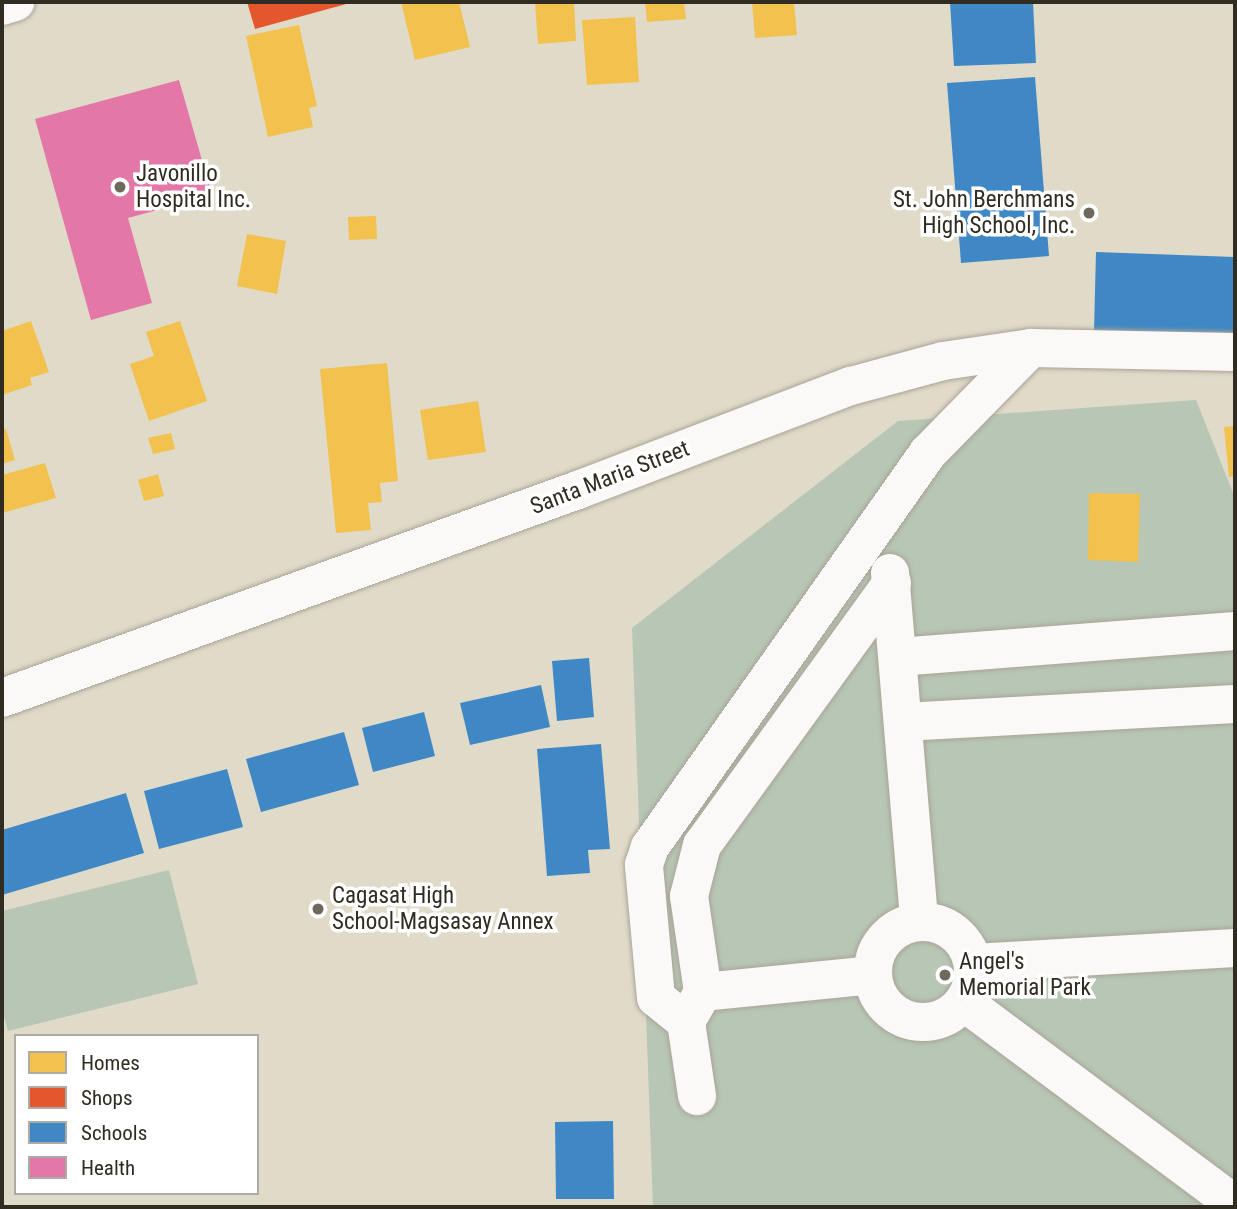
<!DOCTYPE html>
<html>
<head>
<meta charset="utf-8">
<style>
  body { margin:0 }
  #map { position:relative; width:1237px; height:1209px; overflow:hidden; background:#e0dac9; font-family:"Roboto Condensed",sans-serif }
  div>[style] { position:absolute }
  .green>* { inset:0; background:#b7c6b5 }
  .homes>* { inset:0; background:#f2c14e }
  .shops>* { inset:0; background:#e4572e }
  .schools>* { inset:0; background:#3f88c5 }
  .health>* { inset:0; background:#e377a8 }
  .roads { filter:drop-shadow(0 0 2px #a9a497) drop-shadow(0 0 2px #a9a497) }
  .minor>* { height:38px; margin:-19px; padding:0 19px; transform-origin:19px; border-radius:19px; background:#faf9f7 }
  .minor>.ring { margin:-19px; padding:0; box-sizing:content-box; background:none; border:38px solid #faf9f7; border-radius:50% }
  .highway>* { height:38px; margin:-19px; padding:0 19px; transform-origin:19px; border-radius:19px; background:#faf9f7 }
  .dots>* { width:19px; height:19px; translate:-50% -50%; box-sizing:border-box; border:4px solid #fff; border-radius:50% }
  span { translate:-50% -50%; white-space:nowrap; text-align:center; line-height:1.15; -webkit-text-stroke:7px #fff; paint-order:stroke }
  .poi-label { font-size:23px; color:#312c21 }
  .left { translate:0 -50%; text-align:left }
  .right { translate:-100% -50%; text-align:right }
  .street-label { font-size:23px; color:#312c21 }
  .frame { position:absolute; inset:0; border:4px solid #312c21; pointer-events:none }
  .legend { position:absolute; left:14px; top:1034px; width:245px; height:161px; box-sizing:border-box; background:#fff; border:2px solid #adaba6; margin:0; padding:9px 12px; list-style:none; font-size:21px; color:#312c21 }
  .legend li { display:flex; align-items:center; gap:14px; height:35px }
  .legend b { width:35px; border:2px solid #adaba6 }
</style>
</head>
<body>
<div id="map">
  <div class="green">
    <i style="clip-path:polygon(1196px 400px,1235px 498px,1235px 1207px,653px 1207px,632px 628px,898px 421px)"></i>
    <i style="clip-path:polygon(169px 870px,198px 984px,8px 1031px,2px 1008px,2px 911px)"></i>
  </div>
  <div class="homes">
    <i style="clip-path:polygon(401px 2px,459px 2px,470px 47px,415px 60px)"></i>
    <i style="clip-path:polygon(535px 2px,574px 2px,576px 41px,538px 44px)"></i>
    <i style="clip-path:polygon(645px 2px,684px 2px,686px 19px,647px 22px)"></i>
    <i style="clip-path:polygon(752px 2px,794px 2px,797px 35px,755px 38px)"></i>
    <i style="clip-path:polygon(635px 17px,639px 82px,587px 85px,582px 20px)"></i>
    <i style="clip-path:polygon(299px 25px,317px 106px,309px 108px,313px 127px,268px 137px,246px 36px)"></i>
    <i style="clip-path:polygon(376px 216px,377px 239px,349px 240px,348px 217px)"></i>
    <i style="clip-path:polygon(247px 234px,286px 241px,277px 294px,237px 286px)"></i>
    <i style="clip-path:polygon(31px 321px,49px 372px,30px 378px,32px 385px,2px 395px,2px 331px)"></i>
    <i style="clip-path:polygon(180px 321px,207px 401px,149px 421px,130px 364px,154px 356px,146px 332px)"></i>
    <i style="clip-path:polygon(387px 363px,398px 481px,380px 483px,382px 502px,368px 503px,371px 530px,336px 533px,320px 369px)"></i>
    <i style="clip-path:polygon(478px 401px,486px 452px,428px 460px,420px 410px)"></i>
    <i style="clip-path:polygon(1235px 426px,1235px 476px,1229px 477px,1224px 427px)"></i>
    <i style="clip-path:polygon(6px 429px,15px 460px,2px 464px,2px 430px)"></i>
    <i style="clip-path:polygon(171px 433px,175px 449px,153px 454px,148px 438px)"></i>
    <i style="clip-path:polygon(45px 463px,56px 498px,2px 513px,2px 475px)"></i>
    <i style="clip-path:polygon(158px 474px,164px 496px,144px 501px,138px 480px)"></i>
    <i style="clip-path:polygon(1089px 493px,1140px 494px,1138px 562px,1088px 560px)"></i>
  </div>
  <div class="shops">
    <i style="clip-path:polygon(247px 2px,350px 2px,350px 3px,255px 29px)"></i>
  </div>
  <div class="schools">
    <i style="clip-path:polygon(950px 2px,1033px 2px,1036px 63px,954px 66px)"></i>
    <i style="clip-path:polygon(1035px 77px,1049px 256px,961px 263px,947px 83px)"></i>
    <i style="clip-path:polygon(1096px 252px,1235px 257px,1235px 336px,1094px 331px)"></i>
    <i style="clip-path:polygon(589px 658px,594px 717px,557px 721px,552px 661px)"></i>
    <i style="clip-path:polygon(541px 685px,550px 727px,470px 745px,460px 703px)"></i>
    <i style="clip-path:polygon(424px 712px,435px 756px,373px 772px,362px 728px)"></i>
    <i style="clip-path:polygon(344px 732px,359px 785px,261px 812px,246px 759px)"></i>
    <i style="clip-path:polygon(601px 744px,610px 849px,588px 850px,590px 873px,547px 876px,537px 749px)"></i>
    <i style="clip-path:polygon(227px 769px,243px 827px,159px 849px,144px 791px)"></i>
    <i style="clip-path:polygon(126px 793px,144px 853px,2px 895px,2px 830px)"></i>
    <i style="clip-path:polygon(613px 1121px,614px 1199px,556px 1199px,555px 1122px)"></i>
  </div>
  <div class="health">
    <i style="clip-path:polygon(179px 80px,212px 195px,128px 218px,152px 303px,91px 320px,35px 119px)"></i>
  </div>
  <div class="roads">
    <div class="minor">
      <i style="left:890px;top:573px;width:349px;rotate:85.2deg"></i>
      <i style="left:892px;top:583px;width:324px;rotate:125.9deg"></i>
      <i style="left:702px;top:845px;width:53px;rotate:104.3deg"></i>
      <i style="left:689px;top:896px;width:97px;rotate:81.7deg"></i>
      <i style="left:703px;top:992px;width:34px;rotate:120deg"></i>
      <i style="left:686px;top:1022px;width:38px;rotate:-141deg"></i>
      <i style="left:656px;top:998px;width:134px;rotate:-95.2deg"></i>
      <i style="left:644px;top:865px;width:19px;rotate:-72deg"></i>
      <i style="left:650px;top:847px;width:482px;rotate:-54.8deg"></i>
      <i style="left:928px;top:453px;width:147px;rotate:-45.6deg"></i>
      <i style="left:898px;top:657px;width:338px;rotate:-4.4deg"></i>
      <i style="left:2px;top:698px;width:612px;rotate:-19.86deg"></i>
      <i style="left:578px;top:490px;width:292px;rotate:-20.9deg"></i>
      <i style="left:851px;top:386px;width:95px;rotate:-15.2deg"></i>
      <i style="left:943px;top:361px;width:89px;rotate:-8.4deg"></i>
      <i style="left:1031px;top:348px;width:204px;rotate:1.1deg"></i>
      <i style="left:903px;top:722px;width:332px;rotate:-3.1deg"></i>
      <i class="ring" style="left:873px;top:922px;width:62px;height:62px"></i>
      <i style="left:974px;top:963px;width:261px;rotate:-3.3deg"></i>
      <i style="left:703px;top:992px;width:170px;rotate:-5.7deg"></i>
      <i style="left:965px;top:1003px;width:337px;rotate:36.7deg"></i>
      <i style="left:686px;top:1022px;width:75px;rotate:81.5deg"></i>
    </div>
    <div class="highway">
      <i style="left:2px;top:6px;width:14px;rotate:-17deg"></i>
    </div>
  </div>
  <div class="dots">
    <i style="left:120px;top:187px;background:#6e695c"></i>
    <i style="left:1089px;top:213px;background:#6e695c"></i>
    <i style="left:318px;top:909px;background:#6e695c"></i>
    <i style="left:945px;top:975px;background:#6e695c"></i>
  </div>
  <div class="poi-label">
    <span class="left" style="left:136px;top:187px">Javonillo<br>Hospital Inc.</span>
    <span class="right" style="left:1075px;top:213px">St. John Berchmans<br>High School, Inc.</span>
    <span class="left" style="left:332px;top:909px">Cagasat High<br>School-Magsasay Annex</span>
    <span class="left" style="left:959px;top:975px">Angel's<br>Memorial Park</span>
  </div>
  <div class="street-label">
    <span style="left:610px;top:478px;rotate:-21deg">Santa Maria Street</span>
  </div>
  <div class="frame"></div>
  <ul class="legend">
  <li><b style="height:19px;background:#f2c14e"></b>Homes</li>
  <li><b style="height:19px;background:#e4572e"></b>Shops</li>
  <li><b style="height:19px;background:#3f88c5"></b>Schools</li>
  <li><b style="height:19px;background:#e377a8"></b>Health</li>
  </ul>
</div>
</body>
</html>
